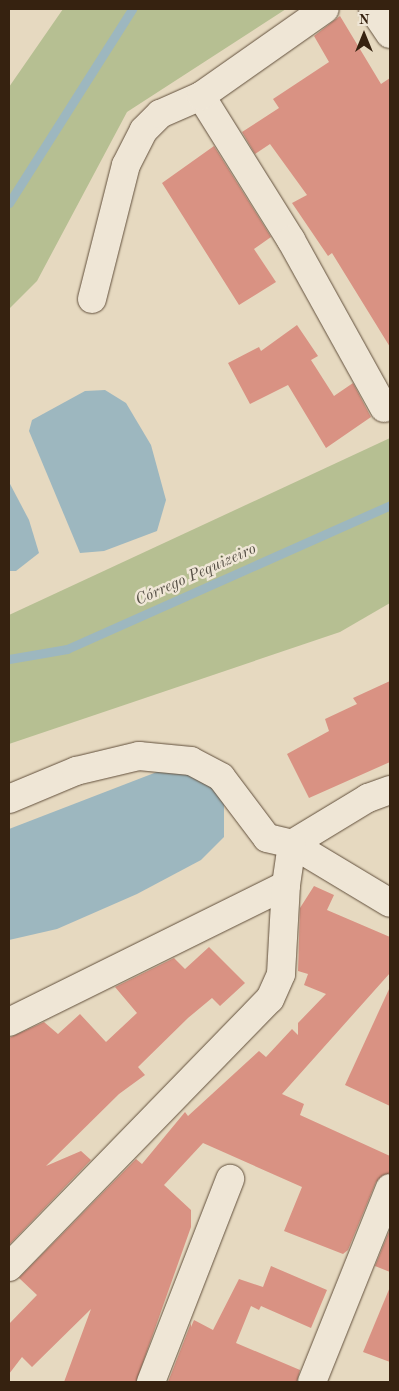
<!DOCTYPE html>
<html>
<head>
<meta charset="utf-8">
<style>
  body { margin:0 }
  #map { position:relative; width:399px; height:1391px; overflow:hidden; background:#e6d9c0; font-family:"Old Standard TT",serif }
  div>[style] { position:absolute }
  .green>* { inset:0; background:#b6bf92 }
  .water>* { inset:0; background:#9db7bf }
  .stream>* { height:9px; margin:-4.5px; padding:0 4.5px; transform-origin:4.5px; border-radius:4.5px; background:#9db7bf }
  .building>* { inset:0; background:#d99283 }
  .roads { filter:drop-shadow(0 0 1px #62503c) drop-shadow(0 0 1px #62503c) }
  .minor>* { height:28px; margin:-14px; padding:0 14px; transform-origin:14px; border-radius:14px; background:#efe6d6 }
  span { translate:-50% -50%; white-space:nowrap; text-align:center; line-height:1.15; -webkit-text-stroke:5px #efe6d6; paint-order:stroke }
  .water-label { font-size:16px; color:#554f45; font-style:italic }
  .frame { position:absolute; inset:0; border:10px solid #362210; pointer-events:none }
  .north { position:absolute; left:339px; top:10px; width:50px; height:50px; -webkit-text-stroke:4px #efe6d6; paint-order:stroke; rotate:0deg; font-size:14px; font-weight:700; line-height:20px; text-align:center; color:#362210 }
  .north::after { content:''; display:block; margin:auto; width:18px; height:22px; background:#362210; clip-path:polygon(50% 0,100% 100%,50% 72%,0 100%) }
</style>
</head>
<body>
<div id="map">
  <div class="green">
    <i style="clip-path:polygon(63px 9px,286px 9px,127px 112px,37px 281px,9px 309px,9px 87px)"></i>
    <i style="clip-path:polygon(390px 438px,390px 603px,340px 632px,9px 744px,9px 615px)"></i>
  </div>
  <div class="water">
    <i style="clip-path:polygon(105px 390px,126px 403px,151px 445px,166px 500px,157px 531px,104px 551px,80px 553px,29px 431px,32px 420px,85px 391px)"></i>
    <i style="clip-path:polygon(9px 482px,29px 520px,39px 553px,16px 571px,9px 571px)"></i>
    <i style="clip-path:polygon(175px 765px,224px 794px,224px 837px,201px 860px,137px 894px,57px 929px,9px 940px,9px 829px)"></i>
  </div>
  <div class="stream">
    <i style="left:9px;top:203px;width:230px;rotate:-57.6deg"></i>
    <i style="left:9px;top:659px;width:59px;rotate:-9.8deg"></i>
    <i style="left:67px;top:649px;width:354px;rotate:-24deg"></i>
  </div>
  <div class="building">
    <i style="clip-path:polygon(340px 16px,381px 84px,390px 78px,390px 347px,332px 253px,328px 256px,292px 203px,307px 195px,270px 144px,255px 154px,242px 132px,279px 108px,273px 99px,329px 62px,314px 36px)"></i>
    <i style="clip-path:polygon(214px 146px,271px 237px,254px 249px,276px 282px,239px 305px,162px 183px)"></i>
    <i style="clip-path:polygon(297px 325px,318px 356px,311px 360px,334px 396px,353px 383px,371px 417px,326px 448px,288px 385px,250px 404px,228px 363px,259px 347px,261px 351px)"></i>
    <i style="clip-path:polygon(390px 681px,390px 762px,309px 798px,287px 754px,329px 731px,325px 719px,357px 704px,353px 698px)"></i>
    <i style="clip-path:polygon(314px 886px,334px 895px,327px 910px,390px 937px,390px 973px,282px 1094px,304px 1104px,300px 1115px,390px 1156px,390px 1173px,376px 1182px,348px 1250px,343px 1254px,284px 1231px,302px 1187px,203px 1143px,164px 1185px,191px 1210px,191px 1227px,136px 1382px,64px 1382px,91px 1309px,32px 1367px,22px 1357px,9px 1374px,9px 1324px,37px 1295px,19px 1278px,136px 1159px,142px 1164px,185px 1112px,188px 1116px,259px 1051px,266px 1057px,292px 1029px,298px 1035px,298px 1023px,326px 994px,304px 985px,308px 974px,298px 971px,300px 908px)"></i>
    <i style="clip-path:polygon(209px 947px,245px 983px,220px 1006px,212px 998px,188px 1018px,138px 1067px,145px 1075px,119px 1094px,46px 1166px,81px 1151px,91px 1160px,9px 1245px,9px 1038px,44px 1022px,58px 1034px,80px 1014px,106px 1042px,137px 1013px,115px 987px,174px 958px,185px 969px)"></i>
    <i style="clip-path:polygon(390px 987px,390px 1106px,345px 1085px)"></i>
    <i style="clip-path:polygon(390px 1229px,390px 1272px,375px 1266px)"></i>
    <i style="clip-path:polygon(271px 1266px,327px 1290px,311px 1328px,261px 1306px,259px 1310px,251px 1306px,236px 1343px,300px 1370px,297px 1382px,168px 1382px,191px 1323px,191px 1327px,194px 1320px,213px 1330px,239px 1279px,263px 1287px)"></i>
    <i style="clip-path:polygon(390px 1287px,390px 1362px,363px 1352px)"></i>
  </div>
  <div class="roads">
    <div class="minor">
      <i style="left:373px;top:9px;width:30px;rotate:56deg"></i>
      <i style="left:201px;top:96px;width:170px;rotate:58deg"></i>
      <i style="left:291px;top:240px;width:192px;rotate:61deg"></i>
      <i style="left:92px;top:299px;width:138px;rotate:-75.8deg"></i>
      <i style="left:126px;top:165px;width:39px;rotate:-63deg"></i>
      <i style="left:144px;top:130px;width:23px;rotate:-45deg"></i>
      <i style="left:160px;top:114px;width:45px;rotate:-23.7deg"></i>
      <i style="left:201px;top:96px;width:151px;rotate:-35.1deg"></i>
      <i style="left:9px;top:799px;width:73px;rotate:-22.7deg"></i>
      <i style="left:76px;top:771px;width:65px;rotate:-13.4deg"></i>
      <i style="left:139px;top:756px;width:52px;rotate:5.5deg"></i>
      <i style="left:191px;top:761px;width:34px;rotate:28deg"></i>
      <i style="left:221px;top:777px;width:76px;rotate:53deg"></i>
      <i style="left:267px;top:838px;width:26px;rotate:13deg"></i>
      <i style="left:292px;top:844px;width:114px;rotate:31deg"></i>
      <i style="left:292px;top:844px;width:89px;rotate:-31.2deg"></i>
      <i style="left:368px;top:798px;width:23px;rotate:-20deg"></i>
      <i style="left:9px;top:1022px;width:309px;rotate:-26.3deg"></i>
      <i style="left:286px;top:885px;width:41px;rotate:-81.7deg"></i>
      <i style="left:9px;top:1267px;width:374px;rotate:-45.8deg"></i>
      <i style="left:270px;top:999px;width:27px;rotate:-66deg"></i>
      <i style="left:281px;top:974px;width:89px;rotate:-86.8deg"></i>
      <i style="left:151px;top:1382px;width:218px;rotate:-68.7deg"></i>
      <i style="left:312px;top:1382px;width:209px;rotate:-68.1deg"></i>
    </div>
  </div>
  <div class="water-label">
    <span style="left:196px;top:575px;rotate:-24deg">Córrego Pequizeiro</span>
  </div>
  <div class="frame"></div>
  <div class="north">N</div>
</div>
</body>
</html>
